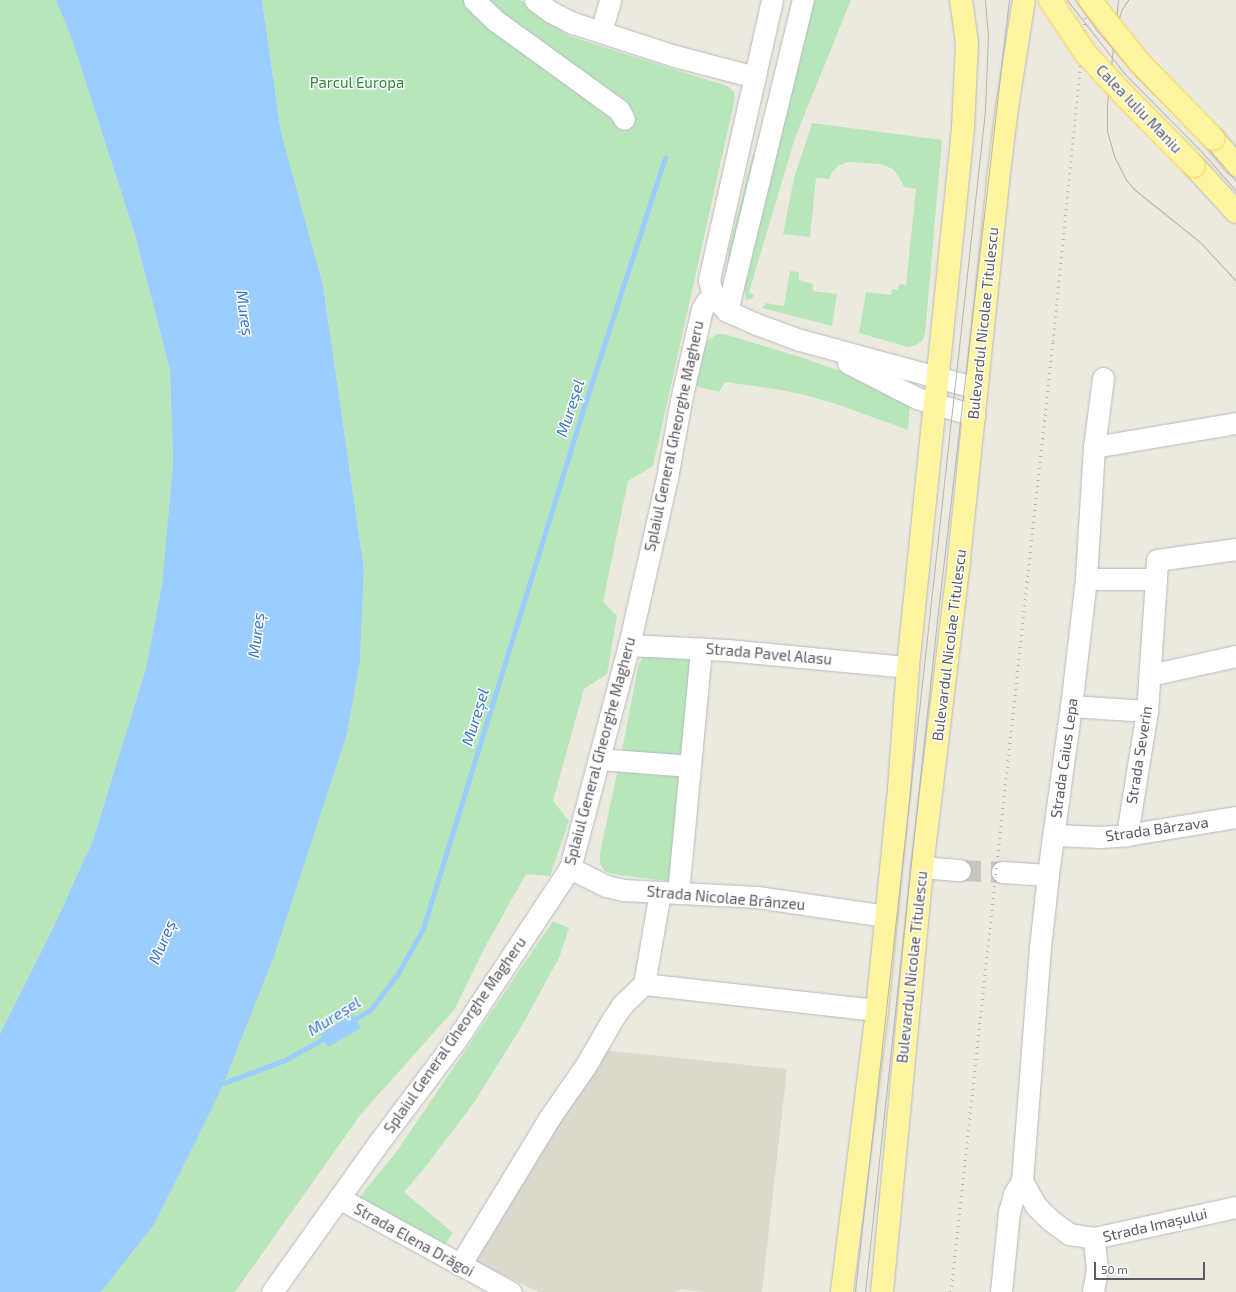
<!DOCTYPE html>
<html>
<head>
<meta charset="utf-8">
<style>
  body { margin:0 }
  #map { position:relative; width:1236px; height:1292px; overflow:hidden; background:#eceade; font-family:"Exo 2",sans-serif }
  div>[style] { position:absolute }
  .education>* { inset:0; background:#dcd9cd }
  .green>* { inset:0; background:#b8e6bb }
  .water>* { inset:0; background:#9bceff }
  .stream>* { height:4.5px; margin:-2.25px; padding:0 2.25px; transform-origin:2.25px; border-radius:2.25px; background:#9bceff }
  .minor-tunnel>* { height:21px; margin-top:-10.5px; transform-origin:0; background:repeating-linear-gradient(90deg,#c7c6bf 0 21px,transparent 0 31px) }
  .roads { filter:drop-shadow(0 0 1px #b7b9bf) drop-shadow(0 0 1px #b7b9bf) }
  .minor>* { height:21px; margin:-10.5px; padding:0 10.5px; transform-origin:10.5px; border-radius:10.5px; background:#fff }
  .major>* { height:22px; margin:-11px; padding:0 11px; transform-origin:11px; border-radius:11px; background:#fff5a0 }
  .tram>* { height:1px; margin:-0.5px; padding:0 0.5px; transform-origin:0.5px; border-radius:0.5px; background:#b3b4b4 }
  .rail>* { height:3px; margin-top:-1.5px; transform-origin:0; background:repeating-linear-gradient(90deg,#b3b4b4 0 1px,transparent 0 6px) }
  .bridges { filter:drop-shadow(0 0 1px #f9d24b) drop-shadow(0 0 1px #f9d24b) }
  .major-bridge>* { height:22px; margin:-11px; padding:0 11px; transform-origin:11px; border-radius:11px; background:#fff5a0 }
  span { translate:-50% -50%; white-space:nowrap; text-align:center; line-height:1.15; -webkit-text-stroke:3px #fff; paint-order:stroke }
  .park-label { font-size:15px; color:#308739 }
  .street-label { font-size:15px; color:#585b61 }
  .water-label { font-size:16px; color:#3876c8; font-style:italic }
  .scale { position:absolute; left:1094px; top:1262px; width:111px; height:18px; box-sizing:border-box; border:2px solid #585b61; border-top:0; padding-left:5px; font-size:12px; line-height:14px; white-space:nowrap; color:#585b61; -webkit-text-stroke:3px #fff; paint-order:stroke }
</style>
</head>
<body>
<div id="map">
  <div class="education">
    <i style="clip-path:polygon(601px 1050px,787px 1069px,762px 1292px,702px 1292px,681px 1289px,674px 1292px,539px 1292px,472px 1260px)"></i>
  </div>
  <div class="green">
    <i style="clip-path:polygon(0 0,56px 0,72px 40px,135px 235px,170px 370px,173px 463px,162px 584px,146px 668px,93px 840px,54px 926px,0 1034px)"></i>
    <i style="clip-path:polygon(262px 0,520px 0,569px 36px,727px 86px,734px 92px,735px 98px,653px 466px,628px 481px,603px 602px,617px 616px,607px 674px,584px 689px,553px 801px,569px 821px,550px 876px,526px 874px,485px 947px,454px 1010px,361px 1114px,235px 1292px,101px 1292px,154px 1225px,224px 1083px,275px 954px,347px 734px,360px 662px,364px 569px,323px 285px,281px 132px)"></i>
    <i style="clip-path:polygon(814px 0,851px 0,795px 138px,749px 292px,754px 295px,752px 299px,746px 300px,744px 288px)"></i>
    <i style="clip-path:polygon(812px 123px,942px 140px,925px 334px,922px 341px,916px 345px,908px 347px,859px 333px,866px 292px,891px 295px,892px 289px,898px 290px,899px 284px,906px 285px,916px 189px,904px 187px,899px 177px,893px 169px,880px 164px,848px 162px,838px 166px,832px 172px,829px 179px,816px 178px,810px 237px,783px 234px,794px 178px)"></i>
    <i style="clip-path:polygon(753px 154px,758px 155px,726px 273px,729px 248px)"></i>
    <i style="clip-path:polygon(790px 271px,799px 272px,799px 280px,813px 284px,813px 291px,837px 294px,832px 326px,762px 308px,766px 303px,784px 306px)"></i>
    <i style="clip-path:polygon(717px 334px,724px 334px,800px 357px,855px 376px,910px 404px,908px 430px,839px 405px,809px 396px,775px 389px,725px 382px,719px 392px,694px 386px,703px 344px)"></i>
    <i style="clip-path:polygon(652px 652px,696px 656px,686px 762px,621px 756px,638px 667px,643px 656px)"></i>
    <i style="clip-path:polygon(619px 764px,685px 769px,674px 882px,612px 874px,605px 871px,600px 864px,600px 853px)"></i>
    <i style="clip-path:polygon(553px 921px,569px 928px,559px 958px,520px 1029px,473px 1104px,426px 1166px,404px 1192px,453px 1233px,443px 1248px,359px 1198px,397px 1151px)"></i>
  </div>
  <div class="water">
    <i style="clip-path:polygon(56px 0,262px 0,281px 132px,323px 285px,364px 569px,360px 662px,347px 734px,275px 954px,224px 1083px,197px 1139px,154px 1225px,101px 1292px,0 1292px,0 1034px,54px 926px,93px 840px,146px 668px,162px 584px,173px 463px,170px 370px,135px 235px,72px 40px)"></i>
    <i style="clip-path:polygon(353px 1014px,361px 1028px,328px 1047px,320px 1034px)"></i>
  </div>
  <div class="stream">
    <i style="left:352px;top:1021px;width:22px;rotate:-32deg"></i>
    <i style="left:371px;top:1009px;width:43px;rotate:-52.6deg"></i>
    <i style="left:397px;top:975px;width:53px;rotate:-60.5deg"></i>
    <i style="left:423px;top:929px;width:543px;rotate:-72.87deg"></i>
    <i style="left:583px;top:410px;width:265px;rotate:-72deg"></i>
    <i style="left:219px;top:1081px;width:5px;rotate:22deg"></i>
    <i style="left:224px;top:1083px;width:65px;rotate:-20.7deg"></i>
    <i style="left:285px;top:1060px;width:48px;rotate:-28.7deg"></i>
  </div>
  <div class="minor-tunnel">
    <i style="left:960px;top:870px;width:42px;rotate:2.7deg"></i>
  </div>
  <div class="roads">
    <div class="minor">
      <i style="left:474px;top:0;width:30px;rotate:44deg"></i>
      <i style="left:496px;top:21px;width:152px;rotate:35.9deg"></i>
      <i style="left:619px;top:110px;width:10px;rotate:61deg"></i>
      <i style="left:535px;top:0;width:20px;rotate:37deg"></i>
      <i style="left:551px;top:12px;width:25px;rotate:27deg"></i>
      <i style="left:573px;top:23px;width:107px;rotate:17.9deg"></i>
      <i style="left:675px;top:56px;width:83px;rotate:14.7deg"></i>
      <i style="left:772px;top:0;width:287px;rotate:102.7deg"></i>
      <i style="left:709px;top:280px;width:16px;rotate:76deg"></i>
      <i style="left:713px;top:296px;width:21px;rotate:47deg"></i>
      <i style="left:727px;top:311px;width:32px;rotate:24deg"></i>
      <i style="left:756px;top:324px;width:47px;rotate:20deg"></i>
      <i style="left:800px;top:340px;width:183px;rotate:15.2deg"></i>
      <i style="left:601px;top:32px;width:33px;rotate:-74deg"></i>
      <i style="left:727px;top:311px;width:320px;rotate:-76.3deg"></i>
      <i style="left:848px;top:363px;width:77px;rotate:26.9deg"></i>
      <i style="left:917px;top:398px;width:19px;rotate:18deg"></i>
      <i style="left:935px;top:404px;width:41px;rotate:15.8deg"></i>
      <i style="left:1103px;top:378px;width:70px;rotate:97.4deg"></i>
      <i style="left:1094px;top:447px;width:132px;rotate:93.5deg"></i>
      <i style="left:1086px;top:579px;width:128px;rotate:96.7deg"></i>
      <i style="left:1071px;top:706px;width:171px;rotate:97.8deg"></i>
      <i style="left:1048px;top:875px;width:72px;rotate:96.3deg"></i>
      <i style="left:1040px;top:947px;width:235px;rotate:94.4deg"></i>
      <i style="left:1022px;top:1181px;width:29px;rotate:61deg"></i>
      <i style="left:1036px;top:1206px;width:20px;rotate:45deg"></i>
      <i style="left:1050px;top:1220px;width:24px;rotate:36deg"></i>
      <i style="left:1069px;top:1234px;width:25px;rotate:9deg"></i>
      <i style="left:1094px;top:1238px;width:145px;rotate:-12.3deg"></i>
      <i style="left:1094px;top:447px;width:144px;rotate:-9.6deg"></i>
      <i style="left:1086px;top:579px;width:70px"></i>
      <i style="left:1156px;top:579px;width:132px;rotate:93.9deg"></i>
      <i style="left:1147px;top:711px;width:126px;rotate:99.2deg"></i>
      <i style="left:1156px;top:579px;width:19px;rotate:-87deg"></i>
      <i style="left:1157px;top:560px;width:80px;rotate:-7.9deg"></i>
      <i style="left:629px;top:645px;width:98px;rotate:2.9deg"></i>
      <i style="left:727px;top:650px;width:182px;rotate:5.4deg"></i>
      <i style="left:1150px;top:675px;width:88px;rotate:-12.5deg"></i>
      <i style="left:1071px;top:706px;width:76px;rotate:3.8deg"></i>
      <i style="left:599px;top:759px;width:91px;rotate:4.4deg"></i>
      <i style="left:1054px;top:835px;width:47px;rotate:2.4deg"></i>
      <i style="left:1101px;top:837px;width:26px;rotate:-4deg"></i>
      <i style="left:1127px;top:835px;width:110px;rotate:-9.4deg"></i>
      <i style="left:922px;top:867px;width:38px;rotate:5deg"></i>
      <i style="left:570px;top:868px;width:40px;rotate:26.6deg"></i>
      <i style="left:606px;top:886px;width:17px;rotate:13deg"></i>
      <i style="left:623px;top:890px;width:134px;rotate:3deg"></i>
      <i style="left:757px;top:897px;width:130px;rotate:8.4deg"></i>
      <i style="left:1002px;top:872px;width:46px;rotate:3.7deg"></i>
      <i style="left:678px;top:893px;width:246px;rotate:-84.6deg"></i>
      <i style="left:644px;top:984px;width:234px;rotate:6.4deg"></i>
      <i style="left:339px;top:1198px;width:196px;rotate:28.7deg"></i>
      <i style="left:460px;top:1265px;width:173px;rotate:-58.7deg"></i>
      <i style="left:550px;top:1117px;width:63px;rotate:-55.3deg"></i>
      <i style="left:586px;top:1065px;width:52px;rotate:-60deg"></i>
      <i style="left:612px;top:1020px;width:18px;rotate:-56deg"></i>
      <i style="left:622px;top:1005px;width:30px;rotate:-44deg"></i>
      <i style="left:644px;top:984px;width:93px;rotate:-80.1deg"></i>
      <i style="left:272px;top:1292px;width:179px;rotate:-54.5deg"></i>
      <i style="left:376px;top:1146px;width:136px;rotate:-53deg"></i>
      <i style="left:458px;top:1037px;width:203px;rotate:-56.5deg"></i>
      <i style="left:570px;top:868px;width:231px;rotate:-75.2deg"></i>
      <i style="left:629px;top:645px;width:171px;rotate:-77.2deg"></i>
      <i style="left:667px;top:478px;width:79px;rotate:-79.8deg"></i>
      <i style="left:681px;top:400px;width:93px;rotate:-77deg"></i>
      <i style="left:702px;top:309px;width:9px;rotate:-58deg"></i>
      <i style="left:707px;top:301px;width:8px;rotate:-40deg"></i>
      <i style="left:1001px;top:1292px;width:80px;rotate:-84.3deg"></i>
      <i style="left:1009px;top:1212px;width:19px;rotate:-74deg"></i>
      <i style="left:1014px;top:1194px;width:15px;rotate:-58deg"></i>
      <i style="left:1093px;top:1292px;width:23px;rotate:-80deg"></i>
      <i style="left:1097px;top:1269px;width:31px;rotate:-96deg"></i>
    </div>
    <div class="major">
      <i style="left:1214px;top:139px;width:34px;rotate:50deg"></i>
      <i style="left:1194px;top:166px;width:62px;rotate:47.6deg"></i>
      <i style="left:842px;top:1292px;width:284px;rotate:-82.9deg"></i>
      <i style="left:877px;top:1010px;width:222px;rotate:-84.3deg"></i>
      <i style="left:899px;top:789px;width:122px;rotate:-85.8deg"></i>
      <i style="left:908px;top:667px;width:542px;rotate:-84.17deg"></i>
      <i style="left:963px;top:128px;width:85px;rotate:-87.3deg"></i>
      <i style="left:967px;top:43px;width:43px;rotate:-97.9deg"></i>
      <i style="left:882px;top:1292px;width:427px;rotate:-84.6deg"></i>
      <i style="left:922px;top:867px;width:310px;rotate:-83.1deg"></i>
      <i style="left:959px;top:559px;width:381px;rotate:-84.1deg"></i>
      <i style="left:998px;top:180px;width:73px;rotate:-82.9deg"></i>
      <i style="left:1007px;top:108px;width:109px;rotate:-81.1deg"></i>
    </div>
  </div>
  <div class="tram">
    <i style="left:1067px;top:0;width:93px;rotate:52deg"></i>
    <i style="left:1124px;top:73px;width:112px;rotate:45.4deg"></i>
    <i style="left:1203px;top:153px;width:50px;rotate:49deg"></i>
    <i style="left:1075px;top:0;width:34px;rotate:54deg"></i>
    <i style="left:1095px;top:28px;width:65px;rotate:49.4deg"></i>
    <i style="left:1137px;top:77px;width:99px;rotate:45deg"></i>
    <i style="left:1207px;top:147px;width:45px;rotate:49.5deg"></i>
    <i style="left:1118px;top:0;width:105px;rotate:96deg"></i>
    <i style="left:1107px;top:104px;width:27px;rotate:90deg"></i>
    <i style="left:1107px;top:131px;width:26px;rotate:74deg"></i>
    <i style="left:1114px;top:156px;width:28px;rotate:63deg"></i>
    <i style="left:1127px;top:181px;width:12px;rotate:48deg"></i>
    <i style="left:1135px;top:190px;width:83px;rotate:38.7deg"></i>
    <i style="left:1200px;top:242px;width:53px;rotate:47.3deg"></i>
    <i style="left:1119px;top:18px;width:9px;rotate:-72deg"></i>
    <i style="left:1122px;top:9px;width:11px;rotate:-56deg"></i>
    <i style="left:855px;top:1292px;width:1189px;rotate:-83.72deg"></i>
    <i style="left:985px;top:110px;width:74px;rotate:-87.7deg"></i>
    <i style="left:988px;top:36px;width:36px;rotate:-95deg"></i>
    <i style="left:865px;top:1292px;width:676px;rotate:-83.88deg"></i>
    <i style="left:937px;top:620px;width:624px;rotate:-83.38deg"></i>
  </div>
  <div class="rail">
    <i style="left:951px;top:1292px;width:956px;rotate:-83.88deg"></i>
    <i style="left:1053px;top:341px;width:343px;rotate:-84.3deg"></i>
  </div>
  <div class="bridges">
    <div class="major-bridge">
      <i style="left:1050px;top:0;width:65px;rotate:56.3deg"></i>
      <i style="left:1086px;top:54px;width:54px;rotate:47.2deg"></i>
      <i style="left:1123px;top:94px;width:101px;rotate:45.4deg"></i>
      <i style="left:1090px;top:0;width:79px;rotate:51.7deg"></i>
      <i style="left:1139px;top:62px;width:107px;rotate:45.8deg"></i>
    </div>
  </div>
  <div class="park-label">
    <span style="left:357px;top:83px">Parcul Europa</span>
  </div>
  <div class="street-label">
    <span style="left:1139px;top:109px;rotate:46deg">Calea Iuliu Maniu</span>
    <span style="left:983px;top:323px;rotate:-84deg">Bulevardul Nicolae Titulescu</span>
    <span style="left:674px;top:436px;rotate:-78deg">Splaiul General Gheorghe Magheru</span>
    <span style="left:949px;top:645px;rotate:-83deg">Bulevardul Nicolae Titulescu</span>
    <span style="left:769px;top:654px;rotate:5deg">Strada Pavel Alasu</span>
    <span style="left:600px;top:751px;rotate:-75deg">Splaiul General Gheorghe Magheru</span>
    <span style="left:1139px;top:755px;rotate:-81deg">Strada Severin</span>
    <span style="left:1064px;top:758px;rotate:-82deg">Strada Caius Lepa</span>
    <span style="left:1157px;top:829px;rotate:-8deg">Strada Bârzava</span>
    <span style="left:726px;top:898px;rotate:5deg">Strada Nicolae Brânzeu</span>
    <span style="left:912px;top:967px;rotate:-84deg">Bulevardul Nicolae Titulescu</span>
    <span style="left:455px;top:1035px;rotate:-55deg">Splaiul General Gheorghe Magheru</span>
    <span style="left:1155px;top:1225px;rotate:-13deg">Strada Imașului</span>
    <span style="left:414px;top:1240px;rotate:29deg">Strada Elena Drăgoi</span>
  </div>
  <div class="water-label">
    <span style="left:245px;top:313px;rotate:82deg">Mureș</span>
    <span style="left:570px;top:408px;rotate:-72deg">Mureșel</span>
    <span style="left:256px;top:635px;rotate:-83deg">Mureș</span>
    <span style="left:475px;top:717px;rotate:-73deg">Mureșel</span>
    <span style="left:162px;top:942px;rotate:-67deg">Mureș</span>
    <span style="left:334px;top:1016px;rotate:-32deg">Mureșel</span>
  </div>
  <div class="scale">50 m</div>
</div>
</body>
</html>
